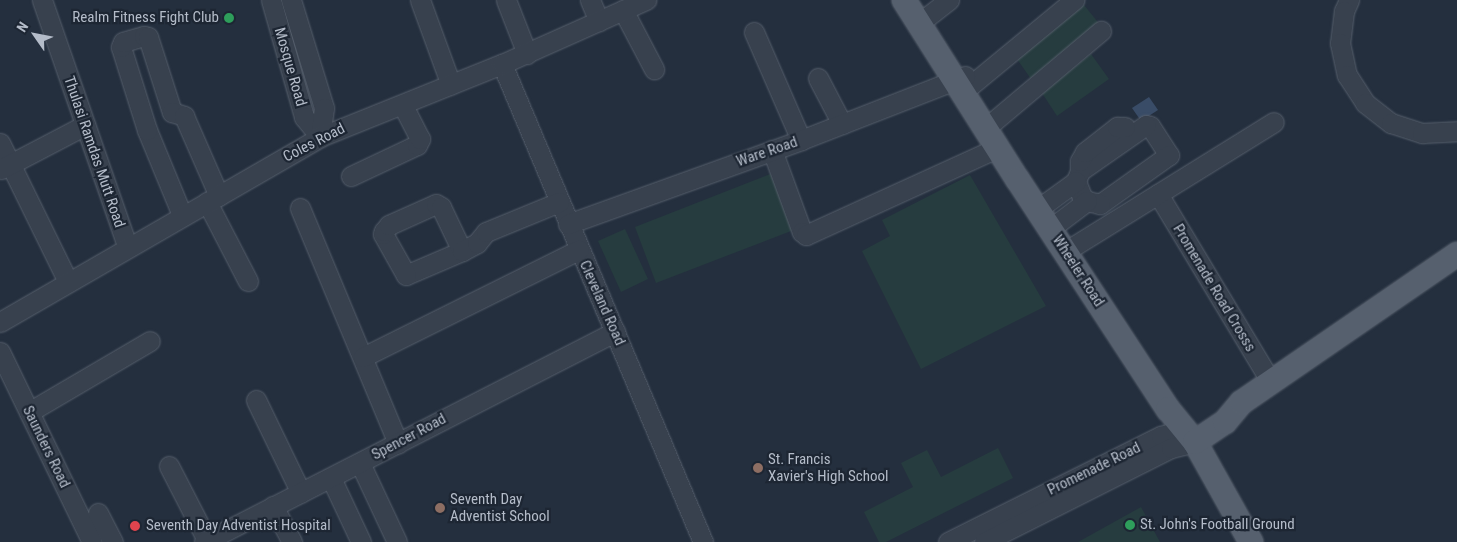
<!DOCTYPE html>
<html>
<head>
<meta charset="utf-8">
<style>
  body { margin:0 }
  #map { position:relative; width:1457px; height:542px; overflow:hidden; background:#242f3e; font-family:"Roboto Condensed",sans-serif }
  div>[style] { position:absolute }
  .green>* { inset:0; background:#263c3f }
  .water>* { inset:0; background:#394c67 }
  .roads { filter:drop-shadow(0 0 1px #565f6c) drop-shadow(0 0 1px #565f6c) }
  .minor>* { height:19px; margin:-9.5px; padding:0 9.5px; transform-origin:9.5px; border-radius:9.5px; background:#38414e }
  .major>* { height:24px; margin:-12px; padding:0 12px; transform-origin:12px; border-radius:12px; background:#56606e }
  .dots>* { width:14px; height:14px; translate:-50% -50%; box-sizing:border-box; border:2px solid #1d2633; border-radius:50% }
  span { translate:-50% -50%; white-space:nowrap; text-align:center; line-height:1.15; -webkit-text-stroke:4.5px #1d2633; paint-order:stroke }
  .poi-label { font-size:15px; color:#b4bcc9 }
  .right { translate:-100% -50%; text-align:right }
  .left { translate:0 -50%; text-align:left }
  .street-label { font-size:15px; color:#b4bcc9 }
  .north { position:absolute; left:10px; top:10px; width:50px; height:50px; -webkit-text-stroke:4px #1d2633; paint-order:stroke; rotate:303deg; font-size:14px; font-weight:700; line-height:20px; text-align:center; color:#b4bcc9 }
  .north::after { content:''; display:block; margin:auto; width:18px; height:22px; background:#b4bcc9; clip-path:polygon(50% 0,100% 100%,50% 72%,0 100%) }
</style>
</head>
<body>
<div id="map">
  <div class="green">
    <i style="clip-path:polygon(1080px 0,1101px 26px,1033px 82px,1015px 56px)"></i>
    <i style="clip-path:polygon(1091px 54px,1109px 79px,1057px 116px,1042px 93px)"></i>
    <i style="clip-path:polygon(783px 169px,804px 226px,656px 283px,635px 227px)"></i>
    <i style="clip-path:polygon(970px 175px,1046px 306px,921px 369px,862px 251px,890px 236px,882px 220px)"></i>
    <i style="clip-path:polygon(625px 229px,648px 279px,621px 292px,598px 241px)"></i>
    <i style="clip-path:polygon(998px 448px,1013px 478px,886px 542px,879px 542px,864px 512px,913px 487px,901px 463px,927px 450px,941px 477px)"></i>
    <i style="clip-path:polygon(1141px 507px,1160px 542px,1078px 542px)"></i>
  </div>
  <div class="water">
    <i style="clip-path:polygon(1149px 97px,1158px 110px,1141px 121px,1132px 108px)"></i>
  </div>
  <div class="roads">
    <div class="minor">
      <i style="left:42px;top:0;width:262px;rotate:70.9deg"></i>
      <i style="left:271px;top:0;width:122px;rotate:74.2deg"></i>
      <i style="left:304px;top:117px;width:26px;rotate:51deg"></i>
      <i style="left:291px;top:0;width:113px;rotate:73deg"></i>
      <i style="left:324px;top:108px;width:29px;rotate:98deg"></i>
      <i style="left:420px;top:0;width:90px;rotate:70deg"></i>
      <i style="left:506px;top:0;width:58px;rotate:68.7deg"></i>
      <i style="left:590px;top:0;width:23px;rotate:67deg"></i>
      <i style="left:1349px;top:0;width:12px;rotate:114deg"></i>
      <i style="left:1344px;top:11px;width:32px;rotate:97deg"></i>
      <i style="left:1340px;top:43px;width:33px;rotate:78deg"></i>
      <i style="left:1347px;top:75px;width:33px;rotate:57deg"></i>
      <i style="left:1365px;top:103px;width:33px;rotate:38deg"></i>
      <i style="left:1391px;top:123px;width:33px;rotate:18deg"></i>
      <i style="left:1422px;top:133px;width:35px;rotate:-3deg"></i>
      <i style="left:623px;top:10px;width:67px;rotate:62.3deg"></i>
      <i style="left:927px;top:17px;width:28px;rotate:-38deg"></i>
      <i style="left:754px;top:32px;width:118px;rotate:66.5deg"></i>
      <i style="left:502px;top:64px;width:519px;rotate:67.19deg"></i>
      <i style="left:818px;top:78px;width:52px;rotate:62.4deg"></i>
      <i style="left:971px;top:85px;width:134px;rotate:-39.5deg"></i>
      <i style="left:994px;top:121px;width:140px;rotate:-40.1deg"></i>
      <i style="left:1146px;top:125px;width:4px;rotate:14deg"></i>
      <i style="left:1150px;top:126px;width:35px;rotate:57deg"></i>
      <i style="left:1169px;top:155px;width:85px;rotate:144.6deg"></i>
      <i style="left:1100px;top:204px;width:13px;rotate:-167deg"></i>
      <i style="left:1087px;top:201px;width:6px;rotate:-141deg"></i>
      <i style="left:1082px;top:197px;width:17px;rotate:-111deg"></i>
      <i style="left:1076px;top:181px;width:11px;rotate:-68deg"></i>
      <i style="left:1080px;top:171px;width:80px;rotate:-34.9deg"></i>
      <i style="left:0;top:143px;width:155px;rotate:63.9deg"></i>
      <i style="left:772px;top:150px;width:87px;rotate:69.9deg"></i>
      <i style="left:802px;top:232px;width:5px;rotate:37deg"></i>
      <i style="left:806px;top:235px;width:210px;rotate:-24.5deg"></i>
      <i style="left:1px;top:169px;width:95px;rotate:-27.6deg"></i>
      <i style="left:1080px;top:171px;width:10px;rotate:-90deg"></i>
      <i style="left:1080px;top:161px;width:10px;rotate:-61deg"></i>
      <i style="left:1085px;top:152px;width:41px;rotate:-38deg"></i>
      <i style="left:1117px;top:127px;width:8px"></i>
      <i style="left:351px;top:176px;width:73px;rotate:-25.2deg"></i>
      <i style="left:417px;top:145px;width:7px;rotate:-63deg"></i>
      <i style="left:420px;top:139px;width:38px;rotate:-117deg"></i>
      <i style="left:1158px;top:194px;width:219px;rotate:59deg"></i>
      <i style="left:207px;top:202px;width:89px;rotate:62.6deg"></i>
      <i style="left:1046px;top:203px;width:37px;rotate:-36deg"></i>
      <i style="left:300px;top:208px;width:255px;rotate:67.4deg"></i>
      <i style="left:182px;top:215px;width:92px;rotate:-112.4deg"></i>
      <i style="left:147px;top:130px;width:87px;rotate:-107.4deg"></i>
      <i style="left:121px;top:47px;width:5px;rotate:-68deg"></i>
      <i style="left:123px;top:42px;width:22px;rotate:-16deg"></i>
      <i style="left:144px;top:36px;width:4px;rotate:14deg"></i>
      <i style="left:148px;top:37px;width:79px;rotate:72.3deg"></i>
      <i style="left:172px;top:112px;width:13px;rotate:18deg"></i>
      <i style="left:184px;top:116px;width:87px;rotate:66.4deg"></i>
      <i style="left:1059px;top:222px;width:35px;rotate:-37deg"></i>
      <i style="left:568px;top:224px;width:248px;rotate:-19.8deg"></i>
      <i style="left:801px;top:140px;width:176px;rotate:-21.3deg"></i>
      <i style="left:1074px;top:246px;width:235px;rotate:-31.8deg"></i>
      <i style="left:462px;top:251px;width:61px;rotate:156.8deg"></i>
      <i style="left:406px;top:275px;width:47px;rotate:-119.3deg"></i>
      <i style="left:383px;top:234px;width:3px;rotate:-72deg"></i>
      <i style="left:384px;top:231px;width:8px;rotate:-50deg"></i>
      <i style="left:389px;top:225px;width:51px;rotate:-24.1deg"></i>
      <i style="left:436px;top:204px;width:6px;rotate:31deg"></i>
      <i style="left:441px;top:207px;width:49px;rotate:64.5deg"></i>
      <i style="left:462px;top:251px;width:17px;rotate:-28deg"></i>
      <i style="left:477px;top:243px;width:14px;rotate:-51deg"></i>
      <i style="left:486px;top:232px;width:79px;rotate:-22.3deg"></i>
      <i style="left:0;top:322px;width:370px;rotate:-30deg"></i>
      <i style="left:320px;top:137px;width:196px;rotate:-21.9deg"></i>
      <i style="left:502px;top:64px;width:158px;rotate:-24deg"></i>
      <i style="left:0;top:352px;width:211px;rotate:64.2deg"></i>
      <i style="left:363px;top:357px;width:241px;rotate:-26.4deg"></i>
      <i style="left:256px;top:400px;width:103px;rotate:64.2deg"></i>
      <i style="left:29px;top:412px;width:140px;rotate:-30.4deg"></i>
      <i style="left:360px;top:463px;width:87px;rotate:64.9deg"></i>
      <i style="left:169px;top:466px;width:83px;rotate:62.8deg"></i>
      <i style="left:331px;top:478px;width:71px;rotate:64.9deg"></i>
      <i style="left:273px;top:506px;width:41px;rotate:62.2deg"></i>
      <i style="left:98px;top:513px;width:33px;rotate:63deg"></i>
      <i style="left:204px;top:542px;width:462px;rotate:-27.1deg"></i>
      <i style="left:948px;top:542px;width:238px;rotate:-26.5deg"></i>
      <i style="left:1161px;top:436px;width:25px;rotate:-16deg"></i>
      <i style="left:984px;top:542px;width:209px;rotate:-26.7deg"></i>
      <i style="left:1171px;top:448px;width:25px;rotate:-14deg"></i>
    </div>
    <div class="major">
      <i style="left:904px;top:0;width:213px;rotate:57.7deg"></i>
      <i style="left:1018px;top:180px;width:274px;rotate:56.8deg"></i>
      <i style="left:1168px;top:409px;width:43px;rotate:50.7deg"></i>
      <i style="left:1195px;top:442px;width:115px;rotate:60.8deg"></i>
      <i style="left:1195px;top:442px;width:36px;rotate:-34deg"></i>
      <i style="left:1225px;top:422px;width:26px;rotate:-50deg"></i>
      <i style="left:1242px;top:402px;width:261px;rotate:-34.5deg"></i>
    </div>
  </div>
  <div class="dots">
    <i style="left:229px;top:18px;background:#2e9e5b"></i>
    <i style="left:758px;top:468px;background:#8d6e63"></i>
    <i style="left:440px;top:508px;background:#8d6e63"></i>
    <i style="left:1130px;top:525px;background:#2e9e5b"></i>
    <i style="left:135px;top:526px;background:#e0444e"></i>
  </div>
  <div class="poi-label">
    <span class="right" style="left:219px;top:18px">Realm Fitness Fight Club</span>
    <span class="left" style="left:768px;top:468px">St. Francis<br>Xavier's High School</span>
    <span class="left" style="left:450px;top:508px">Seventh Day<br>Adventist School</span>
    <span class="left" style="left:1140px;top:525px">St. John's Football Ground</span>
    <span class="left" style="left:146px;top:526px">Seventh Day Adventist Hospital</span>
  </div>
  <div class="street-label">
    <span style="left:290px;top:67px;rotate:74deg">Mosque Road</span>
    <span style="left:314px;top:143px;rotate:-27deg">Coles Road</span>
    <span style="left:94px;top:152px;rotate:71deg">Thulasi Ramdas Mutt Road</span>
    <span style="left:767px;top:152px;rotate:-19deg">Ware Road</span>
    <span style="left:1078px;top:271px;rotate:57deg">Wheeler Road</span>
    <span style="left:1214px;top:288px;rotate:59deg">Promenade Road Crosss</span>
    <span style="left:602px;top:303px;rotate:66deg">Cleveland Road</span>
    <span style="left:409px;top:437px;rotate:-28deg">Spencer Road</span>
    <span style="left:46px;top:447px;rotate:64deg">Saunders Road</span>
    <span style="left:1094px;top:469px;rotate:-26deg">Promenade Road</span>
  </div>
  <div class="north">N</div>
</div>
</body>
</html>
